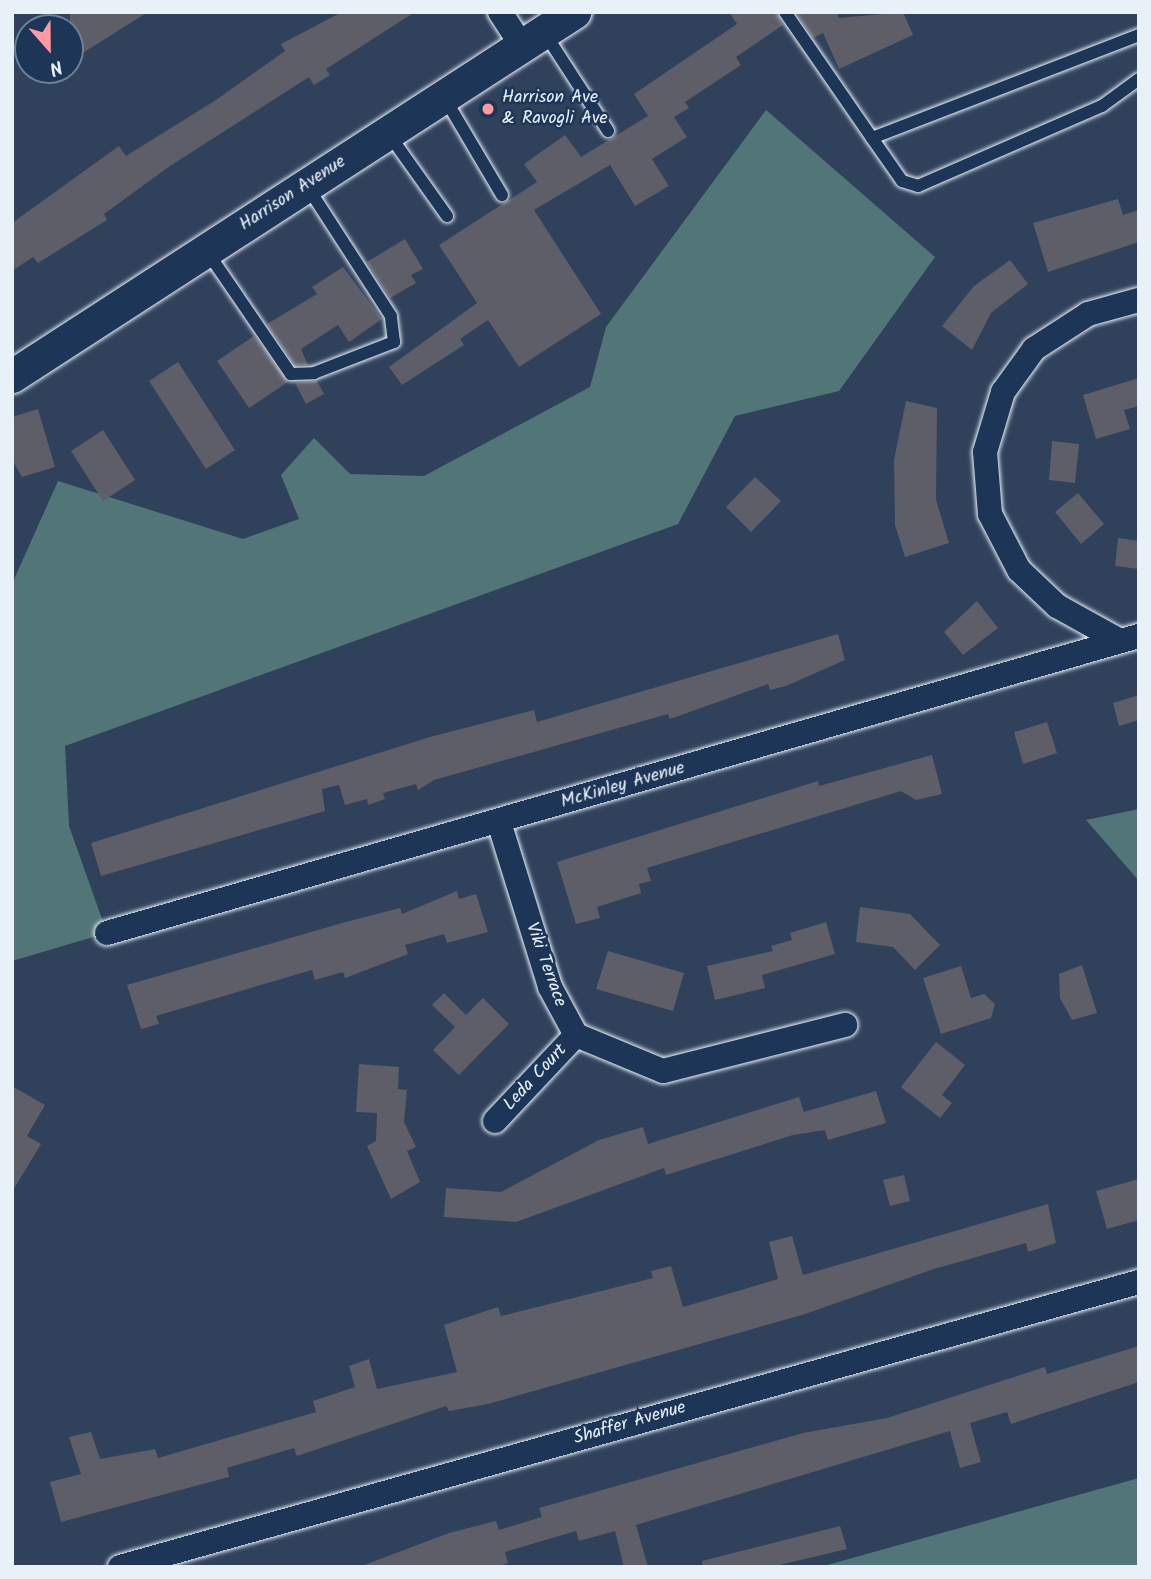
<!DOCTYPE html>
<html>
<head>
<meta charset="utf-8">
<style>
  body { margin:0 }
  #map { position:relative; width:1151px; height:1579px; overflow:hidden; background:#30415c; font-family:Kalam,sans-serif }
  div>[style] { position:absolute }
  .green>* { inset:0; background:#527677 }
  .building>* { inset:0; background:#5d5e67 }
  .roads { filter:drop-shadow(0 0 2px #e8f1f8) drop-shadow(0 0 2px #e8f1f8) }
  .service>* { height:12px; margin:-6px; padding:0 6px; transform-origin:6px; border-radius:6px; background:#1d3557 }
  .minor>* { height:24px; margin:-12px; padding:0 12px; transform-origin:12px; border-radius:12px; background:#1d3557 }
  .secondary>* { height:33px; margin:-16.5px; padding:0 16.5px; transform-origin:16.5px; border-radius:16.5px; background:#1d3557 }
  .dots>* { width:19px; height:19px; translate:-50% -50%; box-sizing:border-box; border:4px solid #1d3557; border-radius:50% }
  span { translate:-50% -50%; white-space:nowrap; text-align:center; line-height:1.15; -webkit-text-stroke:5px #1d3557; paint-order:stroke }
  .poi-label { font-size:18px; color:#e8f1f8 }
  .left { translate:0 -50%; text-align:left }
  .street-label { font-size:18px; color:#e8f1f8 }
  .frame { position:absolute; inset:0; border:14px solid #e8f1f8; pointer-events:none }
  .north { position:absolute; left:14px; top:14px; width:70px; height:70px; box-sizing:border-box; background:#1d3557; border:2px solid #6e8097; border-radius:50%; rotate:159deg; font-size:19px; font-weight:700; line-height:28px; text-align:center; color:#e8f1f8 }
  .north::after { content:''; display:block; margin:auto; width:24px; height:32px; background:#ff9aa2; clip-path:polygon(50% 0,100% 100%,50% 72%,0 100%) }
</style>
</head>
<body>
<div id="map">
  <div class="green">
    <i style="clip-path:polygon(766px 110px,935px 257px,839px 391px,735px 416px,678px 524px,65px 746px,69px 826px,107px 933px,12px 961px,12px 584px,58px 481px,243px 539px,299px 519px,281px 475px,314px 438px,350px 474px,424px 476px,590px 387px,606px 327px)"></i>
    <i style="clip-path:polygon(1139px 809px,1139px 881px,1086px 820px)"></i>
    <i style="clip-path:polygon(1139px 1478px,1139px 1567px,820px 1567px)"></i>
  </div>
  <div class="building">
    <i style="clip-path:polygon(70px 12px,148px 12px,70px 61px)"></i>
    <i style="clip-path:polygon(342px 12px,415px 12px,326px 69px,330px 75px,314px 85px,309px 77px,170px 166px,104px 214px,107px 220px,38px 263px,33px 257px,12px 271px,12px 223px,119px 146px,126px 156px,216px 100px,285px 51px,281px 44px)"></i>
    <i style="clip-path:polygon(729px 12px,776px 12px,783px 25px,736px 57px,741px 65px,685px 102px,689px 108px,674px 117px,687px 137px,652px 159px,669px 186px,635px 206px,610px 165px,534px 210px,601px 314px,519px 367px,488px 320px,460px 339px,464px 345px,402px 385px,389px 367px,477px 303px,439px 245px,537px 182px,524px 164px,565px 135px,581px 157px,648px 116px,634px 94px,737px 24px)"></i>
    <i style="clip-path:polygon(796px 12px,837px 12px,839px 18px,903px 12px,913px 35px,839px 69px,823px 33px,813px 38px)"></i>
    <i style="clip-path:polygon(1118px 199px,1123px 215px,1139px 210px,1139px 242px,1048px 272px,1033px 223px)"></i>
    <i style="clip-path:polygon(405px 239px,423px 269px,411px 275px,416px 283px,390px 298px,367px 262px)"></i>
    <i style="clip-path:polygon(1010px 260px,1028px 284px,991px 313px,972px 350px,942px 326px,974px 286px)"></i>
    <i style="clip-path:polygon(343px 267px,382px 319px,349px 342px,338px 325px,301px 349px,308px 365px,295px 365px,267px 324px,317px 294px,312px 287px)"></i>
    <i style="clip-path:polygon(254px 336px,288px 382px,249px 408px,217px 361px)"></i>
    <i style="clip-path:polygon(178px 362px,235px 450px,206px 469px,149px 381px)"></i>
    <i style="clip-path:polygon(1139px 378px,1139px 406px,1124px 410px,1130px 429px,1096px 439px,1083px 395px)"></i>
    <i style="clip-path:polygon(317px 381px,324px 394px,306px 404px,295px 383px)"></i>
    <i style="clip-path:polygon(906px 401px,937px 408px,936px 500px,949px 543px,905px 557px,895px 525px,894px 460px)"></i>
    <i style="clip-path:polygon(38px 409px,55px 467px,22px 477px,12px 460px,12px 417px)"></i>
    <i style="clip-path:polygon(103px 430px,135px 480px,103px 501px,71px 451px)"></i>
    <i style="clip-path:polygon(1052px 441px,1079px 444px,1075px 483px,1049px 480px)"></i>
    <i style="clip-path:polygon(755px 477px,781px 501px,751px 532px,726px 507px)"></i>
    <i style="clip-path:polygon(1078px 493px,1104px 524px,1081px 544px,1055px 512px)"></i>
    <i style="clip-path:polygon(1118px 538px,1139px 541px,1139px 569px,1115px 566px)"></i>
    <i style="clip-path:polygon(977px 601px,998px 628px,963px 655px,944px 632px)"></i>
    <i style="clip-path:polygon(838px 634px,845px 660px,786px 686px,770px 690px,768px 684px,670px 719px,668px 714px,434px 780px,418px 790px,416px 784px,383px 793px,385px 799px,368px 805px,367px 799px,345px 805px,339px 785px,322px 789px,325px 811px,101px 876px,91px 843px,430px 737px,534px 710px,537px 722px)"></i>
    <i style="clip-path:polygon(1139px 695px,1139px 720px,1119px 726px,1113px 703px)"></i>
    <i style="clip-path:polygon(1047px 722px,1057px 753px,1023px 764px,1014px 732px)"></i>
    <i style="clip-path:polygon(932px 755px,942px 794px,916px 800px,901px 791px,647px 868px,651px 881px,639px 884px,641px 893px,597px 907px,600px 918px,576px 924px,557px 862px,818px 781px,819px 786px)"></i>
    <i style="clip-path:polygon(457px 891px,459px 899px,476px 894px,488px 932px,447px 943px,444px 934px,405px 945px,408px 954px,345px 978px,343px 972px,315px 980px,312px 970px,156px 1016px,159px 1024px,141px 1029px,127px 985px,342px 923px,400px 908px,402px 914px)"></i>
    <i style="clip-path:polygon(860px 907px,910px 914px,940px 945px,915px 970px,893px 947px,856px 942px)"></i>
    <i style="clip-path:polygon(826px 922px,835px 954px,762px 975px,765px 988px,715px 1000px,707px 966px,773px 951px,771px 946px,792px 940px,790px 933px)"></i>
    <i style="clip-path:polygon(608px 951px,684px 973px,673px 1011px,596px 989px)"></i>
    <i style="clip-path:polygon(1082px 965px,1097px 1013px,1072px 1020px,1060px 998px,1059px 974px)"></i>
    <i style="clip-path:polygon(961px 966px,971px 998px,984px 994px,995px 1004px,991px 1018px,941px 1034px,923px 978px)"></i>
    <i style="clip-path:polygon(444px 993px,466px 1015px,483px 998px,509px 1024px,459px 1075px,433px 1050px,455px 1027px,432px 1005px)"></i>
    <i style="clip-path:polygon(936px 1042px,965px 1065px,942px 1095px,952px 1103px,940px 1118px,901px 1087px)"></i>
    <i style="clip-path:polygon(359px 1064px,399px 1067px,398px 1089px,407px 1090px,404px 1122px,416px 1147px,407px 1151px,420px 1182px,391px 1199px,367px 1146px,376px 1141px,377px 1113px,356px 1112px)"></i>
    <i style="clip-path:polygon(12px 1086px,45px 1105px,27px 1136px,41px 1144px,12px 1192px)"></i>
    <i style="clip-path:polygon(876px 1091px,886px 1123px,828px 1140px,825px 1130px,793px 1135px,666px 1175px,664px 1168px,516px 1222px,444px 1217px,446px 1188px,501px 1192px,599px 1140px,643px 1127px,648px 1144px,799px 1097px,804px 1112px)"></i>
    <i style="clip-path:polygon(904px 1175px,910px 1201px,890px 1206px,883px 1180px)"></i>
    <i style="clip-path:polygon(1139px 1179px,1139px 1220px,1107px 1229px,1096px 1191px)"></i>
    <i style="clip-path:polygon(1048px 1204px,1056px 1243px,1028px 1252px,1026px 1243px,934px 1269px,805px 1314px,488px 1404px,449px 1411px,446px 1406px,297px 1456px,294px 1448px,227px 1468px,229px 1477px,61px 1522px,50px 1482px,81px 1474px,69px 1437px,91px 1432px,100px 1459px,155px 1449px,158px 1458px,316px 1412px,313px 1401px,355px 1387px,349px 1366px,369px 1359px,377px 1389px,457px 1372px,444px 1325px,498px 1307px,501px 1316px,653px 1278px,651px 1271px,671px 1266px,683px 1307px,778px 1279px,769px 1242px,792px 1236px,803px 1275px)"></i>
    <i style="clip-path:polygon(1139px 1346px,1139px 1382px,1011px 1424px,1007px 1412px,970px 1423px,981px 1462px,960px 1468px,950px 1431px,636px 1525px,648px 1567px,624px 1567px,615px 1531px,579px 1541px,576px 1531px,505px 1552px,508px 1563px,496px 1567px,359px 1567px,449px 1533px,496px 1521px,499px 1530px,542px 1517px,539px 1508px,803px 1433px,887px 1418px,1045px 1367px,1047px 1374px)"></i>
    <i style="clip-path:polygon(840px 1526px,847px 1549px,771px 1567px,703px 1567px,702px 1561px)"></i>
  </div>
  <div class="roads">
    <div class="service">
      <i style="left:785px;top:12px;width:153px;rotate:55.4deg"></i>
      <i style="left:872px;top:138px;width:286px;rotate:-21.1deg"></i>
      <i style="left:544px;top:32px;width:118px;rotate:57.1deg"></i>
      <i style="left:444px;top:97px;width:114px;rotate:59.4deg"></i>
      <i style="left:388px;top:133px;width:102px;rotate:54.6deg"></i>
      <i style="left:872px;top:138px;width:52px;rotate:55.1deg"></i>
      <i style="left:902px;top:181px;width:17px;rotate:17deg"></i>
      <i style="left:918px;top:186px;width:201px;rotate:-23.5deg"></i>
      <i style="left:1102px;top:106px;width:46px;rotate:-36.1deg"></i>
      <i style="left:206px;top:250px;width:150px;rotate:55.6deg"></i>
      <i style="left:291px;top:374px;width:23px;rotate:-2deg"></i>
      <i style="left:314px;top:373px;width:86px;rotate:-21.2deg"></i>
      <i style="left:394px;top:342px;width:26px;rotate:-97deg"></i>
      <i style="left:391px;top:316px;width:155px;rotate:-122.9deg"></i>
    </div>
    <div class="minor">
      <i style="left:500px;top:12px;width:40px;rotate:57.1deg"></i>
      <i style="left:1120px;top:641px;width:72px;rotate:-150.9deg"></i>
      <i style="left:1057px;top:606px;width:52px;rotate:-136.5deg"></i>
      <i style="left:1019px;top:570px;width:63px;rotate:-117.4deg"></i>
      <i style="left:990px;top:514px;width:62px;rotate:-94.6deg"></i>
      <i style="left:985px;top:452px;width:63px;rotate:-73.3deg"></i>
      <i style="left:1003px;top:392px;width:53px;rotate:-54.2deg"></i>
      <i style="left:1034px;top:349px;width:64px;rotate:-32.9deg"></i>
      <i style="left:1088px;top:314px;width:53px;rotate:-15.4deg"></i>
      <i style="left:499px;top:822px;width:173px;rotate:72.8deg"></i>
      <i style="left:550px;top:987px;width:55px;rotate:61.6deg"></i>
      <i style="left:576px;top:1035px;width:94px;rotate:22.5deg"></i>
      <i style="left:663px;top:1071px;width:188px;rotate:-14.2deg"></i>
      <i style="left:107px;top:933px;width:1074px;rotate:-16.06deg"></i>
      <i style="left:495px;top:1121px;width:118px;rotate:-46.7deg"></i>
      <i style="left:120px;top:1567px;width:1058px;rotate:-15.63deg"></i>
    </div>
    <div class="secondary">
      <i style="left:12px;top:376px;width:670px;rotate:-32.93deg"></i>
    </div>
  </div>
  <div class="dots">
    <i style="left:488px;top:109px;background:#ff9aa2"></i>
  </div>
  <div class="poi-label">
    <span class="left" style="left:502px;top:109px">Harrison Ave<br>&amp; Ravogli Ave</span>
  </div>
  <div class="street-label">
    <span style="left:293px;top:194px;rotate:-33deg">Harrison Avenue</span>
    <span style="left:623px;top:786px;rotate:-16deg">McKinley Avenue</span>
    <span style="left:545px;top:965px;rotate:70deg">Viki Terrace</span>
    <span style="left:536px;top:1078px;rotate:-47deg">Leda Court</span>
    <span style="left:630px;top:1424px;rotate:-16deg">Shaffer Avenue</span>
  </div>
  <div class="frame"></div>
  <div class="north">N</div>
</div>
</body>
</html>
